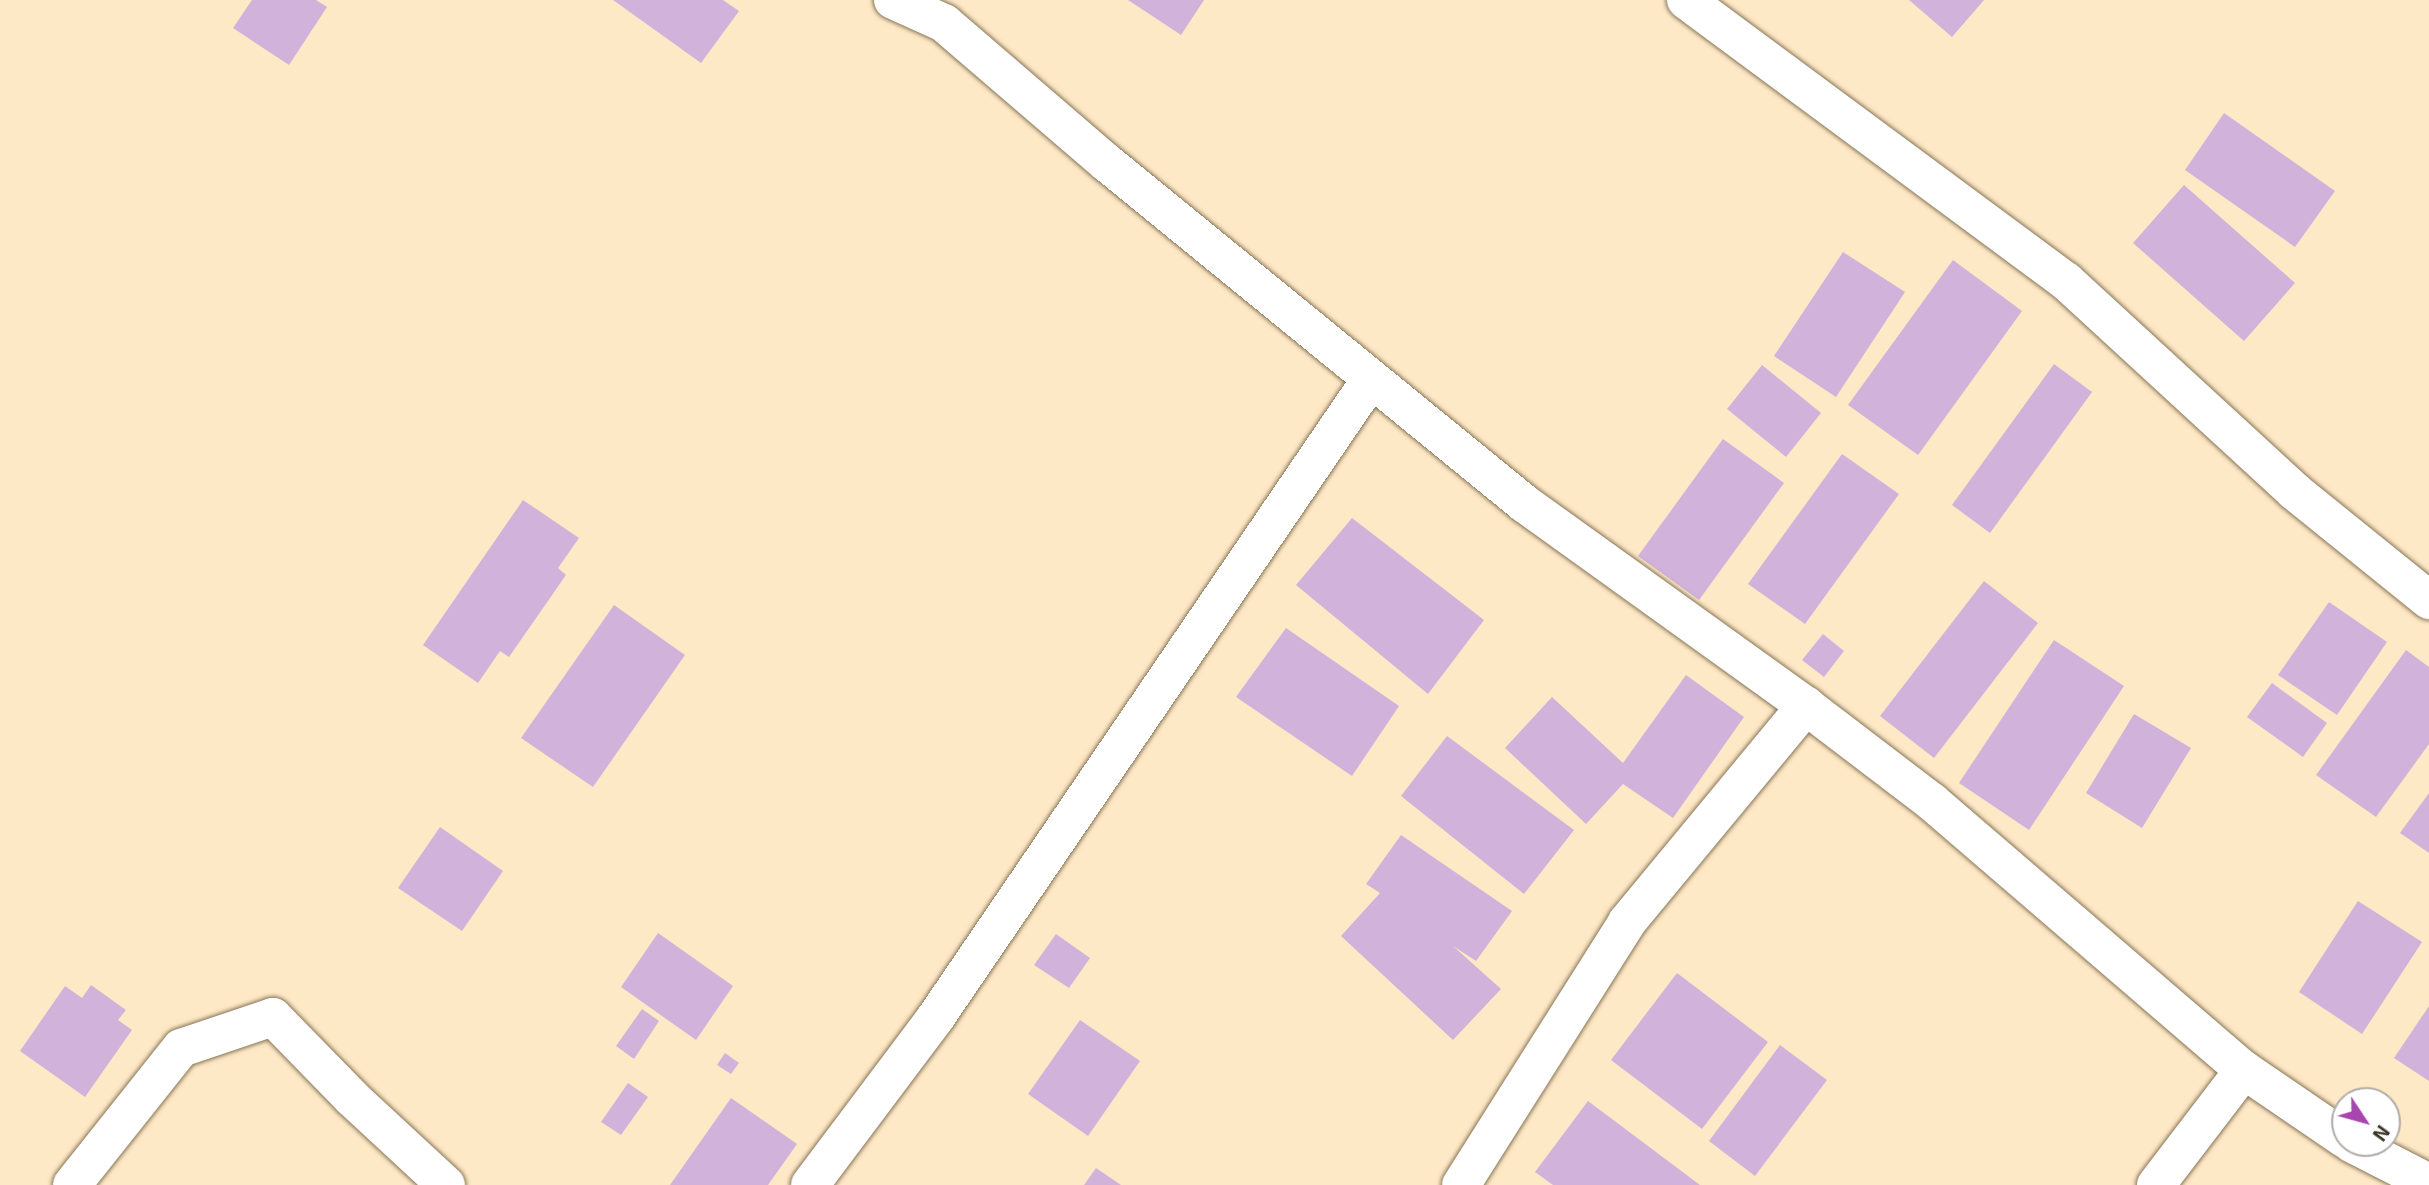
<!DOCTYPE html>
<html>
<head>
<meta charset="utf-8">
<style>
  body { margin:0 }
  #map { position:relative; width:2429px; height:1185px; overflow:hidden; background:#fee9c7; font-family:"Exo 2",sans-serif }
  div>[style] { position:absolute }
  .building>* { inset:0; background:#d1b2da }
  .roads { filter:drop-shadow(0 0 2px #877556) drop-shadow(0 0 2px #877556) }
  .minor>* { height:38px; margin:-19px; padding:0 19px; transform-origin:19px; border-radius:19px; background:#fff }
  span { translate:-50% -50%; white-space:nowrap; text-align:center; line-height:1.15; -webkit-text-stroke:6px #fff; paint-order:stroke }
  .north { position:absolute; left:2331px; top:1087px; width:70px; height:70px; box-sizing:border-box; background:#fff; border:2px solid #b1ada8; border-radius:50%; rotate:126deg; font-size:19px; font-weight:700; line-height:28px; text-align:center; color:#3b3326 }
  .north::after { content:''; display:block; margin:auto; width:24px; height:32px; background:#a746ae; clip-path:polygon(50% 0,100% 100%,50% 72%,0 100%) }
</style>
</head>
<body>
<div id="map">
  <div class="building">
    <i style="clip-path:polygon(252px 0,316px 0,327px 7px,289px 65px,233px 28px)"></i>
    <i style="clip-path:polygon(613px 0,723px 0,739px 11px,701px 63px)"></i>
    <i style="clip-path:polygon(1128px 0,1204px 0,1181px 35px)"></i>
    <i style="clip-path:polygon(1909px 0,1984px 0,1952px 37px)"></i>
    <i style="clip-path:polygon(2224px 113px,2335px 191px,2295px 247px,2185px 170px)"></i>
    <i style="clip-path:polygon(2184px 185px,2295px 283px,2244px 341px,2133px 243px)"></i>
    <i style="clip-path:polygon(1843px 252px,1905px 292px,1836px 397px,1774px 356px)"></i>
    <i style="clip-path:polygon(1953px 260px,2022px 311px,1918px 455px,1848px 405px)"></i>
    <i style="clip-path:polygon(2054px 364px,2092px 392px,1990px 533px,1952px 505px)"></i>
    <i style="clip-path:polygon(1762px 365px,1821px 413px,1786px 457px,1727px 409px)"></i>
    <i style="clip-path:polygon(1723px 439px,1784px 483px,1699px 600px,1638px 556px)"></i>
    <i style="clip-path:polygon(1842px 454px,1899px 494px,1805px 624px,1748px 584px)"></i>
    <i style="clip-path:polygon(523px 500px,579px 538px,558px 568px,566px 575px,509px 657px,500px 651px,478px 683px,423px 645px)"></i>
    <i style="clip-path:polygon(1352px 518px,1484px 620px,1428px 694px,1296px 585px)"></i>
    <i style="clip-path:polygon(1984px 581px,2038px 623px,1934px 758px,1880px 716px)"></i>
    <i style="clip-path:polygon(2329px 602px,2387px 642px,2337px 715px,2278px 675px)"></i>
    <i style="clip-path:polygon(614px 605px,685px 655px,593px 787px,521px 738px)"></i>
    <i style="clip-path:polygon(1286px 628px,1399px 706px,1352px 776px,1236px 697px)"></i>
    <i style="clip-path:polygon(1823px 634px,1844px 651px,1824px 677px,1802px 660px)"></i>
    <i style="clip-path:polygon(2054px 640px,2124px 686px,2029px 830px,1959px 783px)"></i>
    <i style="clip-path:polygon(2406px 650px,2429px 667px,2429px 744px,2376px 817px,2316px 775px)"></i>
    <i style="clip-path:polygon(1686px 675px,1744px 717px,1673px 818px,1623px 784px,1586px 824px,1505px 748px,1552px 697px,1623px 763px)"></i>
    <i style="clip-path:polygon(2272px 683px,2327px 723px,2303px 757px,2247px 717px)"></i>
    <i style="clip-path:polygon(2134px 714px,2191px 748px,2142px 828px,2086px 793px)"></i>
    <i style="clip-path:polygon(1447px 736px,1574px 830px,1524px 894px,1401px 796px)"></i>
    <i style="clip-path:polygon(2429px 793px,2429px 853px,2400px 833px)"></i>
    <i style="clip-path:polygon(440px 827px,503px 871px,462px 931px,398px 888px)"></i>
    <i style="clip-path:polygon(1401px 835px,1512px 911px,1476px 961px,1453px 946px,1501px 989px,1453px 1040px,1341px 936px,1380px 893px,1366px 884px)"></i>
    <i style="clip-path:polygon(2358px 901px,2422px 942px,2362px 1034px,2299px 992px)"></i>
    <i style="clip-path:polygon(658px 933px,733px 986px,696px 1040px,621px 987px)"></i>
    <i style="clip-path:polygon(1056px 934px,1090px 958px,1069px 988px,1034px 965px)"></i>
    <i style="clip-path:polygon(1677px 973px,1768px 1042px,1702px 1129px,1611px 1060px)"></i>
    <i style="clip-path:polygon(91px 985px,126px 1010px,118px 1020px,132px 1030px,85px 1097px,20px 1051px,65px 986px,82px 998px)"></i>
    <i style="clip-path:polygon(2429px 1006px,2429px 1081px,2394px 1058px)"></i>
    <i style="clip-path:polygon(642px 1009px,659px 1021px,634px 1059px,616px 1046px)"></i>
    <i style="clip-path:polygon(1080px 1020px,1140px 1061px,1088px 1136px,1028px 1094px)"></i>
    <i style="clip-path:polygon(1780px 1045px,1827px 1080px,1755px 1176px,1709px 1141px)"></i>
    <i style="clip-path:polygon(725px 1053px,739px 1063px,731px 1074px,717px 1065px)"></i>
    <i style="clip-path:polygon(628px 1083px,648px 1097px,621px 1135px,601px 1122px)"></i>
    <i style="clip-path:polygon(731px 1098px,797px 1144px,768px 1185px,670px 1185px)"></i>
    <i style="clip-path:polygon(1588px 1101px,1700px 1185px,1553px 1185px,1535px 1172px)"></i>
    <i style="clip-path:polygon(1096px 1168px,1121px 1185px,1084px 1185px)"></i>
  </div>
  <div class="roads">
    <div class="minor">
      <i style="left:893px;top:0;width:56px;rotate:24.3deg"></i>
      <i style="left:944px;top:23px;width:215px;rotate:40.7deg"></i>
      <i style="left:1107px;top:163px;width:539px;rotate:39.21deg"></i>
      <i style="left:1525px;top:504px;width:346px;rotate:35.7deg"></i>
      <i style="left:1806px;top:706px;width:158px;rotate:37.3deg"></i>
      <i style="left:1932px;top:802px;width:411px;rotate:40.7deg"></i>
      <i style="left:2244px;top:1070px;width:122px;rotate:34.3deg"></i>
      <i style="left:1686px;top:0;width:473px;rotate:36.5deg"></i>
      <i style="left:2066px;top:281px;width:310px;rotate:42.6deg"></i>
      <i style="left:2294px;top:491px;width:174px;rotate:38.9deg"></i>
      <i style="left:2351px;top:1143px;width:88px;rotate:27.1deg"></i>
      <i style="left:72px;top:1185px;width:175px;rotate:-51.5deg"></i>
      <i style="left:181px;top:1048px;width:97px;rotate:-18.6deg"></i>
      <i style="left:273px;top:1017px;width:113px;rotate:45.7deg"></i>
      <i style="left:352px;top:1098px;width:128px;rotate:42.8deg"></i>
      <i style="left:810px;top:1185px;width:210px;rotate:-53.1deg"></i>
      <i style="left:936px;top:1017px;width:772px;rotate:-55.71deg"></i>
      <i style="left:1461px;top:1185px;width:311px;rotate:-57.7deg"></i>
      <i style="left:1627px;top:922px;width:281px;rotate:-50.4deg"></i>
      <i style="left:2156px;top:1185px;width:145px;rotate:-52.6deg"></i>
    </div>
  </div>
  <div class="north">N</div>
</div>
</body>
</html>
